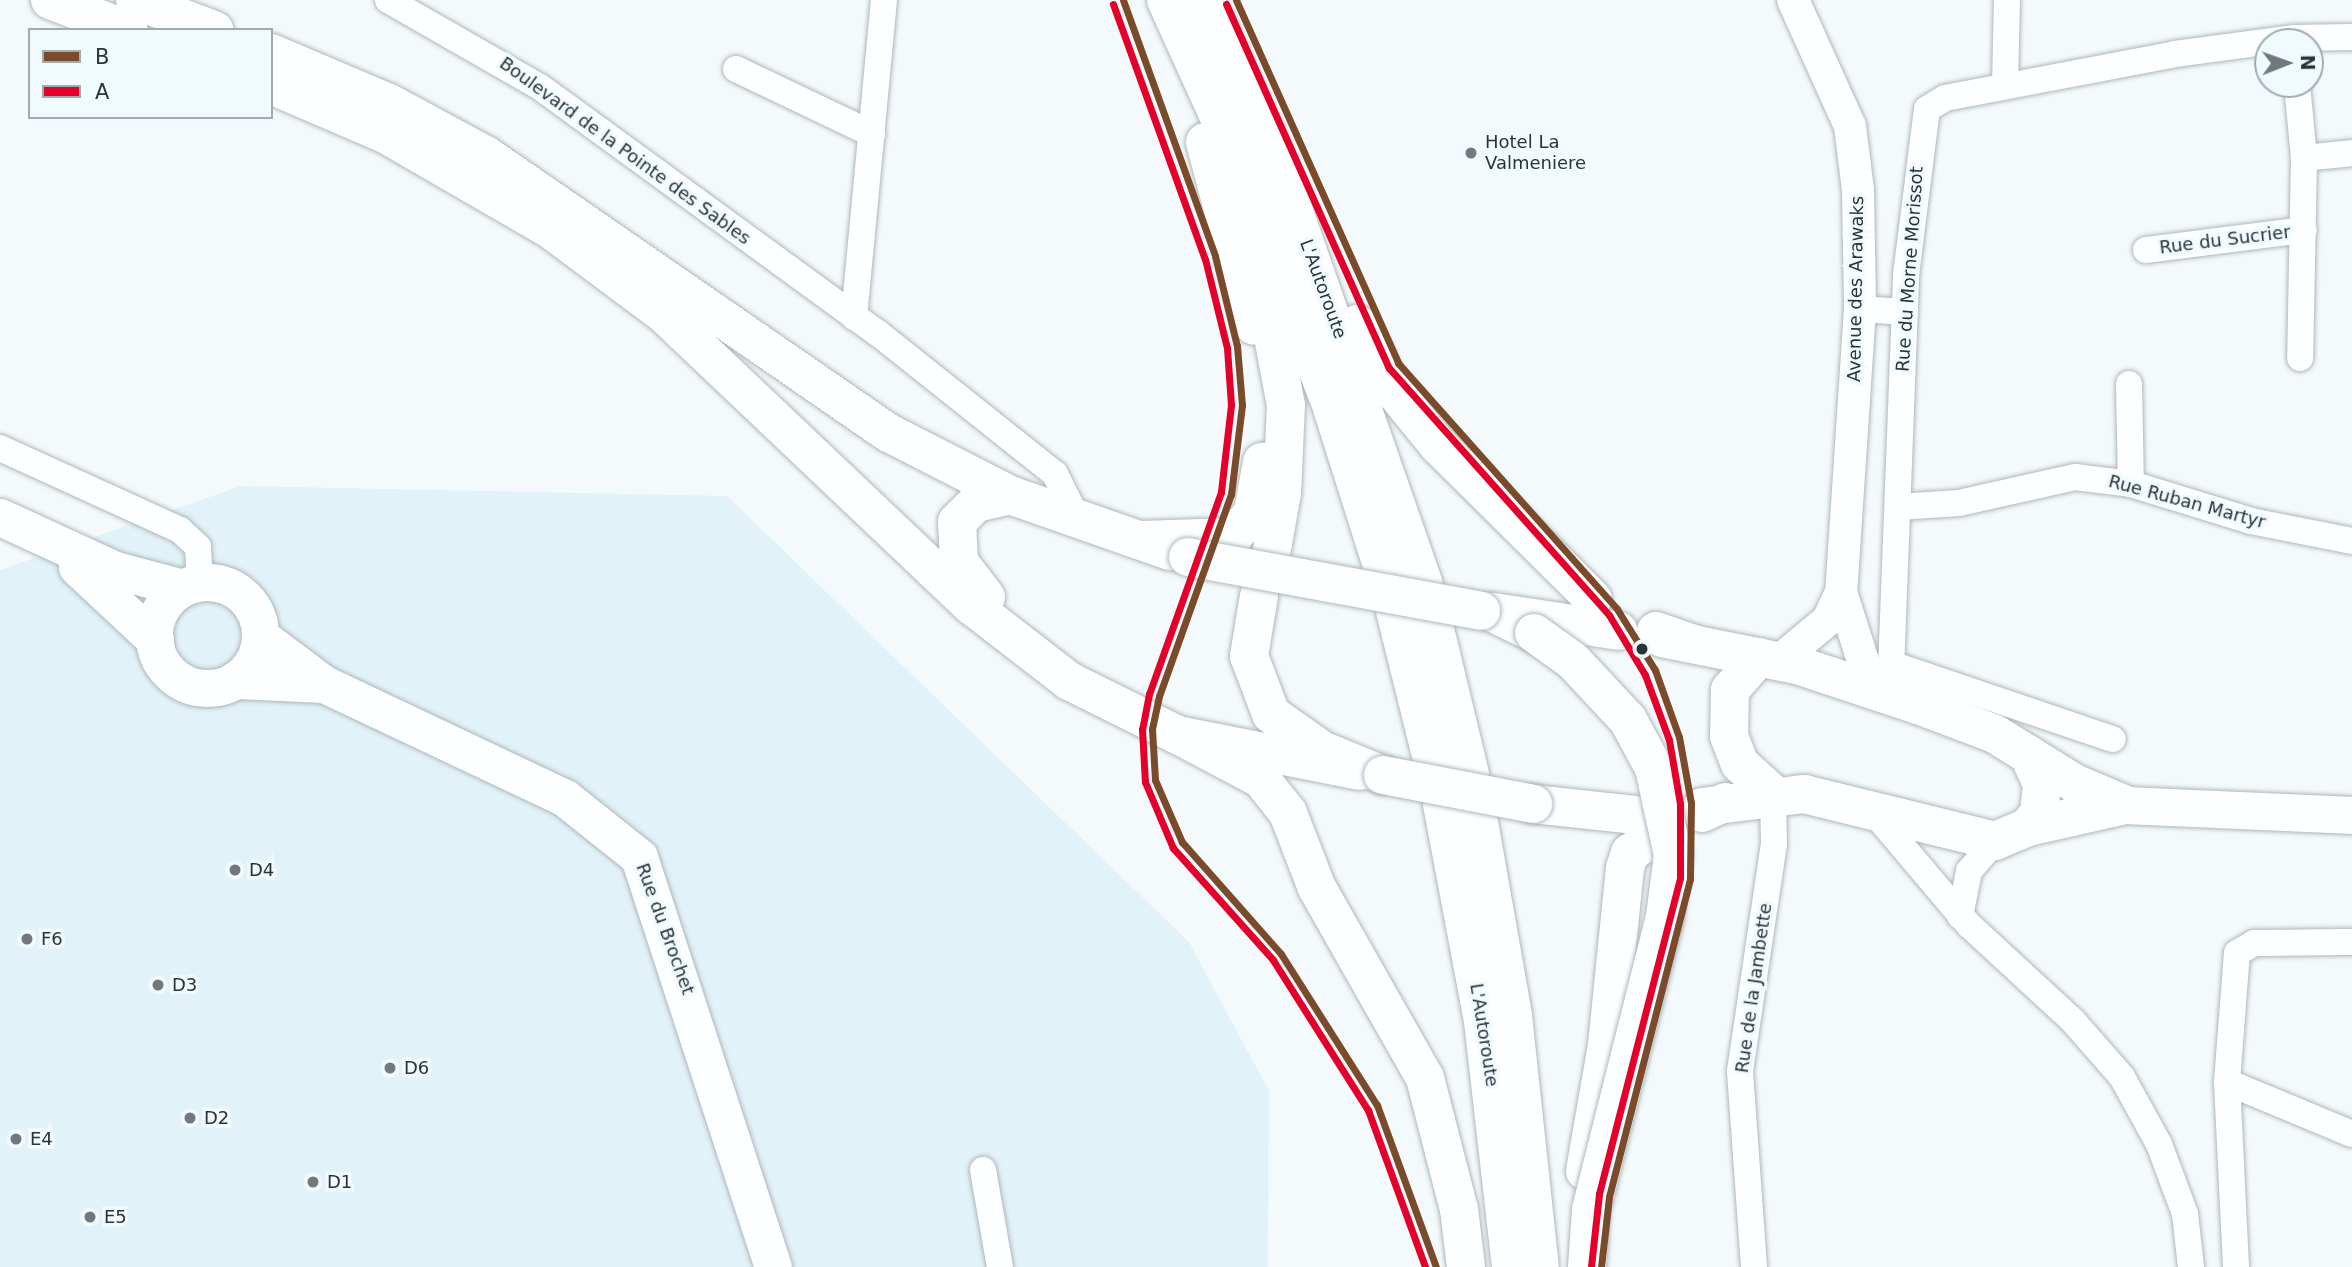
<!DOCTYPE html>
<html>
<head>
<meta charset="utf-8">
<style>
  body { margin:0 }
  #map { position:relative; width:2352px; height:1267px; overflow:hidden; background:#f4fafc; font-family:"DejaVu Sans",sans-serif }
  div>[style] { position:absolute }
  .built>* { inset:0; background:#e1f2f9 }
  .roads { filter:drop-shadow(0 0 2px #b0b7b9) drop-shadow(0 0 2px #b0b7b9) }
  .minor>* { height:26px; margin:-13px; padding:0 13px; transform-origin:13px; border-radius:13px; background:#fdfeff }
  .tertiary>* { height:32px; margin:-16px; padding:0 16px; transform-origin:16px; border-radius:16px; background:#fdfeff }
  .secondary>* { height:37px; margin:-18.5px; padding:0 18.5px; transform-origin:18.5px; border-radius:18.5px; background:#fdfeff }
  .secondary>.ring { margin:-18.5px; padding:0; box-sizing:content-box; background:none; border:37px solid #fdfeff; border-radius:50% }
  .primary>* { height:38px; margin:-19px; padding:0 19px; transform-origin:19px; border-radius:19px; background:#fdfeff }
  .motorway>* { height:38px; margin:-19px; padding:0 19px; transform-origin:19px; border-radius:19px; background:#fdfeff }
  .bridges { filter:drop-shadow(0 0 2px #b0b7b9) drop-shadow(0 0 2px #b0b7b9) }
  .primary-bridge>* { height:38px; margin:-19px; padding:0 19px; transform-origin:19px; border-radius:19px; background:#fdfeff }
  .motorway-bridge>* { height:38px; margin:-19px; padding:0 19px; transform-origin:19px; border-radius:19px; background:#fdfeff }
  .bus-1>* { height:7px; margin:-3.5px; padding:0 3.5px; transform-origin:3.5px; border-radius:3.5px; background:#7a4b2a }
  .bus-2>* { height:7px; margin:-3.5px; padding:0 3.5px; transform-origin:3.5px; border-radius:3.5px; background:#e4002b }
  .dots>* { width:19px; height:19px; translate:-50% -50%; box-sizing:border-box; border:4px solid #f1fbff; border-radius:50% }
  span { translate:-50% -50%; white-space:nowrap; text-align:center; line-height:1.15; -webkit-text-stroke:7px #f1fbff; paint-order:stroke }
  .poi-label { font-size:18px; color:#2a3437 }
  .left { translate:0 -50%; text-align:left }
  .street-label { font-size:18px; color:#2a3437 }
  .legend { position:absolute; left:28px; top:28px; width:245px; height:91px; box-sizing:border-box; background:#f1fbff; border:2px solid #a1abaf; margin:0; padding:9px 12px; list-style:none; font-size:21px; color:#2a3437 }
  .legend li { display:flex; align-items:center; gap:14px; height:35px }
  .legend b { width:35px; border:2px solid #a1abaf }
  .north { position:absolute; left:2254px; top:28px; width:70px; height:70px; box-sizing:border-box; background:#f1fbff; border:2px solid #a1abaf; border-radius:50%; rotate:89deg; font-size:19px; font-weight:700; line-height:28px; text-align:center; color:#2a3437 }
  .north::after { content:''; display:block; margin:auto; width:24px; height:32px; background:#71797c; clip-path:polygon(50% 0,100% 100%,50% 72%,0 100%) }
</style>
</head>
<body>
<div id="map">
  <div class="built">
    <i style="clip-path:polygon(241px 486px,727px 496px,1189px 942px,1269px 1091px,1268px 1267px,0 1267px,0 570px)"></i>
  </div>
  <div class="roads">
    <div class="minor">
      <i style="left:388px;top:0;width:175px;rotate:29.8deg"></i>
      <i style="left:540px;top:87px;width:419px;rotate:36.1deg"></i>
      <i style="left:879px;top:334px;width:225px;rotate:38.5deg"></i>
      <i style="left:1055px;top:474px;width:54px;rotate:63.4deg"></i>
      <i style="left:736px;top:69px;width:151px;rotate:25.5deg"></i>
      <i style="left:2297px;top:84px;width:74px;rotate:84.6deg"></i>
      <i style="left:2304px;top:158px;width:200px;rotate:91.1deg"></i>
      <i style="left:2005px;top:86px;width:86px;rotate:-88.7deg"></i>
      <i style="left:2304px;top:158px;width:48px;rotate:-5.9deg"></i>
      <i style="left:2146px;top:250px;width:159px;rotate:-7.2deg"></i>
      <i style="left:1860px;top:309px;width:45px;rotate:3.8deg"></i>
      <i style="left:854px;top:317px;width:318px;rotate:-84.6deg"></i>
      <i style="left:2129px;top:384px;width:100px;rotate:88.9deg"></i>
      <i style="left:0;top:448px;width:198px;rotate:24.5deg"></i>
      <i style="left:180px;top:530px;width:25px;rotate:43deg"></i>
      <i style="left:198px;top:547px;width:35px;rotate:87deg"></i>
      <i style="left:1898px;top:507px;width:61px;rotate:-3.8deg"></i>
      <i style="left:1959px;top:503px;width:119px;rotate:-12.6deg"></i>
      <i style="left:2075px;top:477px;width:56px;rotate:7.1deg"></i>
      <i style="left:2131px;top:484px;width:126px;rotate:17.1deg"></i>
      <i style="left:2251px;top:521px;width:103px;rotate:11.2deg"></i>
      <i style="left:1891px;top:664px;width:234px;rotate:18.7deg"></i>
      <i style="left:1890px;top:696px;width:421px;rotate:-87.8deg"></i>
      <i style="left:1906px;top:275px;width:167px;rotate:-82.8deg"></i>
      <i style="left:1927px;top:109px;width:21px;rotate:-31deg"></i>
      <i style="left:1945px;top:98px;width:234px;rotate:-10.8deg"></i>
      <i style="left:2175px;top:54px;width:119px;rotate:-7.7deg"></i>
      <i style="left:2293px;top:38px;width:59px;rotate:-1deg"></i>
      <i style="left:1871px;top:809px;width:152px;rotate:49.8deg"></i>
      <i style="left:1969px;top:925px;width:142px;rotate:42.7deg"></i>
      <i style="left:2073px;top:1021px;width:74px;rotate:48.8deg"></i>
      <i style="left:2122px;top:1077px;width:77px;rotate:61.1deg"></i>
      <i style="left:2159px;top:1144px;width:75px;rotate:69.6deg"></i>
      <i style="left:2185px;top:1214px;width:53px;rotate:83.5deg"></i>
      <i style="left:1960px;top:916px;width:46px;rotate:-78.7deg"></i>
      <i style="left:1969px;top:871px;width:40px;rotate:-49deg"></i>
      <i style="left:2227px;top:1082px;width:135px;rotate:22.6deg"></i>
      <i style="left:983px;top:1170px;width:98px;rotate:80.1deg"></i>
      <i style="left:1754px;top:1267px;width:196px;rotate:-94.1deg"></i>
      <i style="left:1740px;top:1071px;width:230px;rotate:-81.5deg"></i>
      <i style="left:1774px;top:844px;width:50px;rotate:-91.1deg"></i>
      <i style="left:2236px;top:1267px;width:185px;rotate:-92.8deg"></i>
      <i style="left:2227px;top:1082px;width:129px;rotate:-85.6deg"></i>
      <i style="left:2237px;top:953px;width:20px;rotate:-30deg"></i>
      <i style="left:2254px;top:943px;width:98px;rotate:-0.6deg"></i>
    </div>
    <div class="tertiary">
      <i style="left:1793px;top:0;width:138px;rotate:65.7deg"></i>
      <i style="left:1850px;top:126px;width:64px;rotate:82.9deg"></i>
      <i style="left:1858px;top:190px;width:119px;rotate:89deg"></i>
      <i style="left:1860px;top:309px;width:284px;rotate:93.8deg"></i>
      <i style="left:1841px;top:592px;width:102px;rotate:72.3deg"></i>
      <i style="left:1780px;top:660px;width:62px;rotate:-39.8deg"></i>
      <i style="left:1828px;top:620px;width:31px;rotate:-65deg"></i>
    </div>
    <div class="secondary">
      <i style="left:0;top:517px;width:127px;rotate:24.7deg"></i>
      <i style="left:115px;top:570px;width:70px;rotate:14.8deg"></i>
      <i style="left:77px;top:567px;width:107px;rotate:43.1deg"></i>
      <i class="ring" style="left:154px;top:582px;width:69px;height:69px"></i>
      <i style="left:260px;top:636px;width:80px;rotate:36.9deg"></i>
      <i style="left:324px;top:684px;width:267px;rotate:25.3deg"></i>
      <i style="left:565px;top:798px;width:95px;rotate:38.6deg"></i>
      <i style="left:639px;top:857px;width:431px;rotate:71.9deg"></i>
      <i style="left:236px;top:680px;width:88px;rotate:2.6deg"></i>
      <i style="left:2126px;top:805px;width:226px;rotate:2.5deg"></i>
    </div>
    <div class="primary">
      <i style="left:50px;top:0;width:84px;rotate:21deg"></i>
      <i style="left:135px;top:0;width:85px;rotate:20.8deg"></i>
      <i style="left:271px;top:53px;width:128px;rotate:23deg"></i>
      <i style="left:389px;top:103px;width:111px;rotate:28.4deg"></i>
      <i style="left:487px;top:156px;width:488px;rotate:34.6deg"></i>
      <i style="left:889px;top:433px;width:136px;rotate:27.1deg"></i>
      <i style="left:1010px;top:495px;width:170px;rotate:19.3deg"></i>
      <i style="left:271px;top:85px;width:126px;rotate:23.3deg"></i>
      <i style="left:387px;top:135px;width:188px;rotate:30deg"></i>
      <i style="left:550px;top:229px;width:142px;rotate:36.7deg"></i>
      <i style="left:664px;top:314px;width:424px;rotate:43.5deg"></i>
      <i style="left:972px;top:606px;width:123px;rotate:37.7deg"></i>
      <i style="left:1069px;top:681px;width:122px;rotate:26.4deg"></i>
      <i style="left:1178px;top:735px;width:185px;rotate:11.2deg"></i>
      <i style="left:986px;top:597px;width:44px;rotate:-127.6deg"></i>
      <i style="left:959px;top:562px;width:40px;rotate:-92.9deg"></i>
      <i style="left:957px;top:522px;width:27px;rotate:-45deg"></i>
      <i style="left:976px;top:503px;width:35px;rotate:-13deg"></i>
      <i style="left:1493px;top:612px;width:127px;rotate:8.6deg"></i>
      <i style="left:1662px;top:638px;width:138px;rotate:11.3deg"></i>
      <i style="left:1797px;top:665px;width:127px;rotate:18.3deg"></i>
      <i style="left:1918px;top:705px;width:82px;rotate:20.6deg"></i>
      <i style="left:1995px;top:734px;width:93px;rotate:31.8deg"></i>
      <i style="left:2074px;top:783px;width:56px;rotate:22.9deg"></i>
      <i style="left:1759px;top:657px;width:44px;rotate:131.3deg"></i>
      <i style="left:1730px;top:690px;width:46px;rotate:91.2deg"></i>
      <i style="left:1729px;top:736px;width:30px;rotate:69deg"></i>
      <i style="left:1740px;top:764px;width:45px;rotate:42.3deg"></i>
      <i style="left:1533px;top:804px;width:123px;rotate:6.1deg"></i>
      <i style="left:1702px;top:807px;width:103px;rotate:-7.3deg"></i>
      <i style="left:1804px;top:794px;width:197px;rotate:13.8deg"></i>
      <i style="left:1995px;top:841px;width:36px;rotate:-23deg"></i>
      <i style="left:2028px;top:827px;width:18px;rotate:-52deg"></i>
      <i style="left:2039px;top:813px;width:29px;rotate:-84deg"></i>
      <i style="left:2042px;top:784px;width:33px;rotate:-115deg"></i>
      <i style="left:2028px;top:827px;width:100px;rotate:-12.7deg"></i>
    </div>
    <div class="motorway">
      <i style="left:1166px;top:0;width:143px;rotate:65.6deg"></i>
      <i style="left:1225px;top:130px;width:298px;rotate:68.9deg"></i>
      <i style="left:1332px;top:408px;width:178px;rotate:72.4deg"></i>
      <i style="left:1205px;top:0;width:175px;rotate:66.1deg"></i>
      <i style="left:1276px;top:160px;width:450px;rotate:70.8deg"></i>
      <i style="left:1205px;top:142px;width:190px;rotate:75.1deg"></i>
      <i style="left:1264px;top:289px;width:118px;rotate:79.3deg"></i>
      <i style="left:1286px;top:405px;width:88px;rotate:92.6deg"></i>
      <i style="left:1282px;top:493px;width:57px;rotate:100.1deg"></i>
      <i style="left:1357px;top:324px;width:70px;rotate:62deg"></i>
      <i style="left:1390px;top:386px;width:76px;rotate:50.9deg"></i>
      <i style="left:1438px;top:445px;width:218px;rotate:44.8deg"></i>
      <i style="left:1140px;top:540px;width:93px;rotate:-1.8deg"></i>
      <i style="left:1233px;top:537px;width:32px;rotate:-51deg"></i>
      <i style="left:1253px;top:512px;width:51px;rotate:-79.8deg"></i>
      <i style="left:1259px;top:596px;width:61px;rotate:99.5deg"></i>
      <i style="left:1249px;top:656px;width:62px;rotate:69.2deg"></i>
      <i style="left:1271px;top:714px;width:62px;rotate:35.2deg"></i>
      <i style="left:1322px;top:750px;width:66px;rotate:22.3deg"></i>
      <i style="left:1395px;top:611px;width:161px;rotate:76deg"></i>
      <i style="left:1491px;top:612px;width:48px;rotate:26deg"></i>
      <i style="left:1432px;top:617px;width:162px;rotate:76.4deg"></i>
      <i style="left:1656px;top:631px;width:40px;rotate:18.9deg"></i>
      <i style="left:1178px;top:735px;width:94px;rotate:27.9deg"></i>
      <i style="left:1261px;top:779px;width:43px;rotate:51.5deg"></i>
      <i style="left:1288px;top:813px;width:80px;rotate:68.9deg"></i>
      <i style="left:1317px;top:888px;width:219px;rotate:60.4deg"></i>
      <i style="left:1425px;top:1078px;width:135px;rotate:75.5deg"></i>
      <i style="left:1459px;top:1209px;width:58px;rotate:83.1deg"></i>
      <i style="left:1442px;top:804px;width:221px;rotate:79.3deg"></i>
      <i style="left:1483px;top:1021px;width:248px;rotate:83.5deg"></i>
      <i style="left:1477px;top:811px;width:208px;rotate:80deg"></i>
      <i style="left:1513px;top:1016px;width:252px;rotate:83.9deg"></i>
      <i style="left:1702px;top:813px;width:26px;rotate:-25deg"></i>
      <i style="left:1585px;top:1171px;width:128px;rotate:-80.1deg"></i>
      <i style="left:1607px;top:1045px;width:178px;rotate:-84.2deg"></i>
      <i style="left:1625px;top:868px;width:16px;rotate:-72deg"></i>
      <i style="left:1630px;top:853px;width:34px;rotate:-34deg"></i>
    </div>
  </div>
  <div class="bridges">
    <div class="primary-bridge">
      <i style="left:1188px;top:557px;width:298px;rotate:10.4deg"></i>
      <i style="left:1383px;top:775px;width:153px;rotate:10.9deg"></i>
    </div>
    <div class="motorway-bridge">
      <i style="left:1534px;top:633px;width:48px;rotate:35.7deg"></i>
      <i style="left:1573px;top:661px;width:81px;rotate:47deg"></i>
      <i style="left:1628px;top:720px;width:55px;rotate:61.6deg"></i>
      <i style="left:1654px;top:768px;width:89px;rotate:77.7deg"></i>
      <i style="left:1673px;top:855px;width:63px;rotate:97.4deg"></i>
      <i style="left:1665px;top:917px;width:302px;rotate:104.2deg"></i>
      <i style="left:1591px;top:1210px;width:57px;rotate:94deg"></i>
    </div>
  </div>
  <div class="bus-1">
    <i style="left:1123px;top:0;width:272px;rotate:70.2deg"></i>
    <i style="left:1215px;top:256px;width:93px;rotate:76.3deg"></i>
    <i style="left:1237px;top:346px;width:59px;rotate:85.2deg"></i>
    <i style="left:1242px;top:405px;width:90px;rotate:97deg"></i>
    <i style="left:1231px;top:494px;width:214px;rotate:109.6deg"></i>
    <i style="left:1159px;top:696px;width:34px;rotate:102deg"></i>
    <i style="left:1152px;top:729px;width:51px;rotate:86.6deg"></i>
    <i style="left:1155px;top:780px;width:68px;rotate:66.5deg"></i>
    <i style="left:1182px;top:842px;width:149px;rotate:48.5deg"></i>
    <i style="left:1281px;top:954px;width:179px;rotate:57.6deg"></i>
    <i style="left:1377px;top:1105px;width:172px;rotate:70deg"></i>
    <i style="left:1236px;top:0;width:398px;rotate:65.9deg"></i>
    <i style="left:1398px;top:363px;width:329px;rotate:48.3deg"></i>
    <i style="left:1617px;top:609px;width:72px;rotate:58.1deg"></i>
    <i style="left:1655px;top:670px;width:71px;rotate:70.3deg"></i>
    <i style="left:1679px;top:737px;width:67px;rotate:79.7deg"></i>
    <i style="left:1691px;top:803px;width:76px;rotate:90.8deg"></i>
    <i style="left:1690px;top:879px;width:328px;rotate:104.3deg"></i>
    <i style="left:1609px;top:1197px;width:70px;rotate:96.5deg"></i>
  </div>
  <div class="bus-2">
    <i style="left:1113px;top:4px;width:271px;rotate:70.2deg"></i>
    <i style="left:1205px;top:259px;width:92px;rotate:76.1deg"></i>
    <i style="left:1227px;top:348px;width:57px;rotate:86deg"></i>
    <i style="left:1231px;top:405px;width:88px;rotate:96.6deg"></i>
    <i style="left:1221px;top:492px;width:214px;rotate:109.6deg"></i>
    <i style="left:1149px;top:694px;width:36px;rotate:101deg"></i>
    <i style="left:1142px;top:729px;width:53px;rotate:86.8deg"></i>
    <i style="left:1145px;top:782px;width:72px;rotate:67deg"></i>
    <i style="left:1173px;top:848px;width:150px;rotate:48.2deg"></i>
    <i style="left:1273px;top:960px;width:178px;rotate:57.7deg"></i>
    <i style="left:1368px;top:1110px;width:167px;rotate:70deg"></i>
    <i style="left:1226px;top:4px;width:399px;rotate:65.9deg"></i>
    <i style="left:1389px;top:368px;width:331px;rotate:48.3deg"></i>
    <i style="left:1609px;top:615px;width:70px;rotate:59deg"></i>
    <i style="left:1645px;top:675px;width:69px;rotate:69.7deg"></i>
    <i style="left:1669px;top:740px;width:65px;rotate:80.2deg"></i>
    <i style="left:1680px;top:804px;width:74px;rotate:90deg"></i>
    <i style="left:1680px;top:878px;width:326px;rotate:104.4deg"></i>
    <i style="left:1599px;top:1194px;width:72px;rotate:96.3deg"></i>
  </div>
  <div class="dots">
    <i style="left:1471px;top:153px;background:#71797c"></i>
    <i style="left:1642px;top:649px;background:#2a3437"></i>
    <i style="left:235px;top:870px;background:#71797c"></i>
    <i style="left:27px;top:939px;background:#71797c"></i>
    <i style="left:158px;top:985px;background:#71797c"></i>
    <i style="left:390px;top:1068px;background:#71797c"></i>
    <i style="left:190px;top:1118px;background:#71797c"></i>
    <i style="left:16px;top:1139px;background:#71797c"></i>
    <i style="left:313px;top:1182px;background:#71797c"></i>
    <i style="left:90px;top:1217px;background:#71797c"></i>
  </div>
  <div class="poi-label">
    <span class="left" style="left:1485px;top:153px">Hotel La<br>Valmeniere</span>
    <span class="left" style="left:249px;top:870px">D4</span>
    <span class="left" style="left:41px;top:939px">F6</span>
    <span class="left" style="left:172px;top:985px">D3</span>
    <span class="left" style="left:404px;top:1068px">D6</span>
    <span class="left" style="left:204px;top:1118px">D2</span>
    <span class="left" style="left:30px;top:1139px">E4</span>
    <span class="left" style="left:327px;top:1182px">D1</span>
    <span class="left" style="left:104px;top:1217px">E5</span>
  </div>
  <div class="street-label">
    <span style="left:625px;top:151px;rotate:36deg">Boulevard de la Pointe des Sables</span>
    <span style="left:2225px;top:240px;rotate:-7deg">Rue du Sucrier</span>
    <span style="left:1910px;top:269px;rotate:-86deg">Rue du Morne Morissot</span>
    <span style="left:1323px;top:289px;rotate:70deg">L'Autoroute</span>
    <span style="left:1856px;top:289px;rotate:-89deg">Avenue des Arawaks</span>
    <span style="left:2187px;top:502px;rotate:15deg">Rue Ruban Martyr</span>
    <span style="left:665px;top:929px;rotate:70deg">Rue du Brochet</span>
    <span style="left:1754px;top:988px;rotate:-82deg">Rue de la Jambette</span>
    <span style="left:1484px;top:1035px;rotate:81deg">L'Autoroute</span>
  </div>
  <ul class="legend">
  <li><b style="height:9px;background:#7a4b2a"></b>B</li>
  <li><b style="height:9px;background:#e4002b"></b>A</li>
  </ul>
  <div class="north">N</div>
</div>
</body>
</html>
